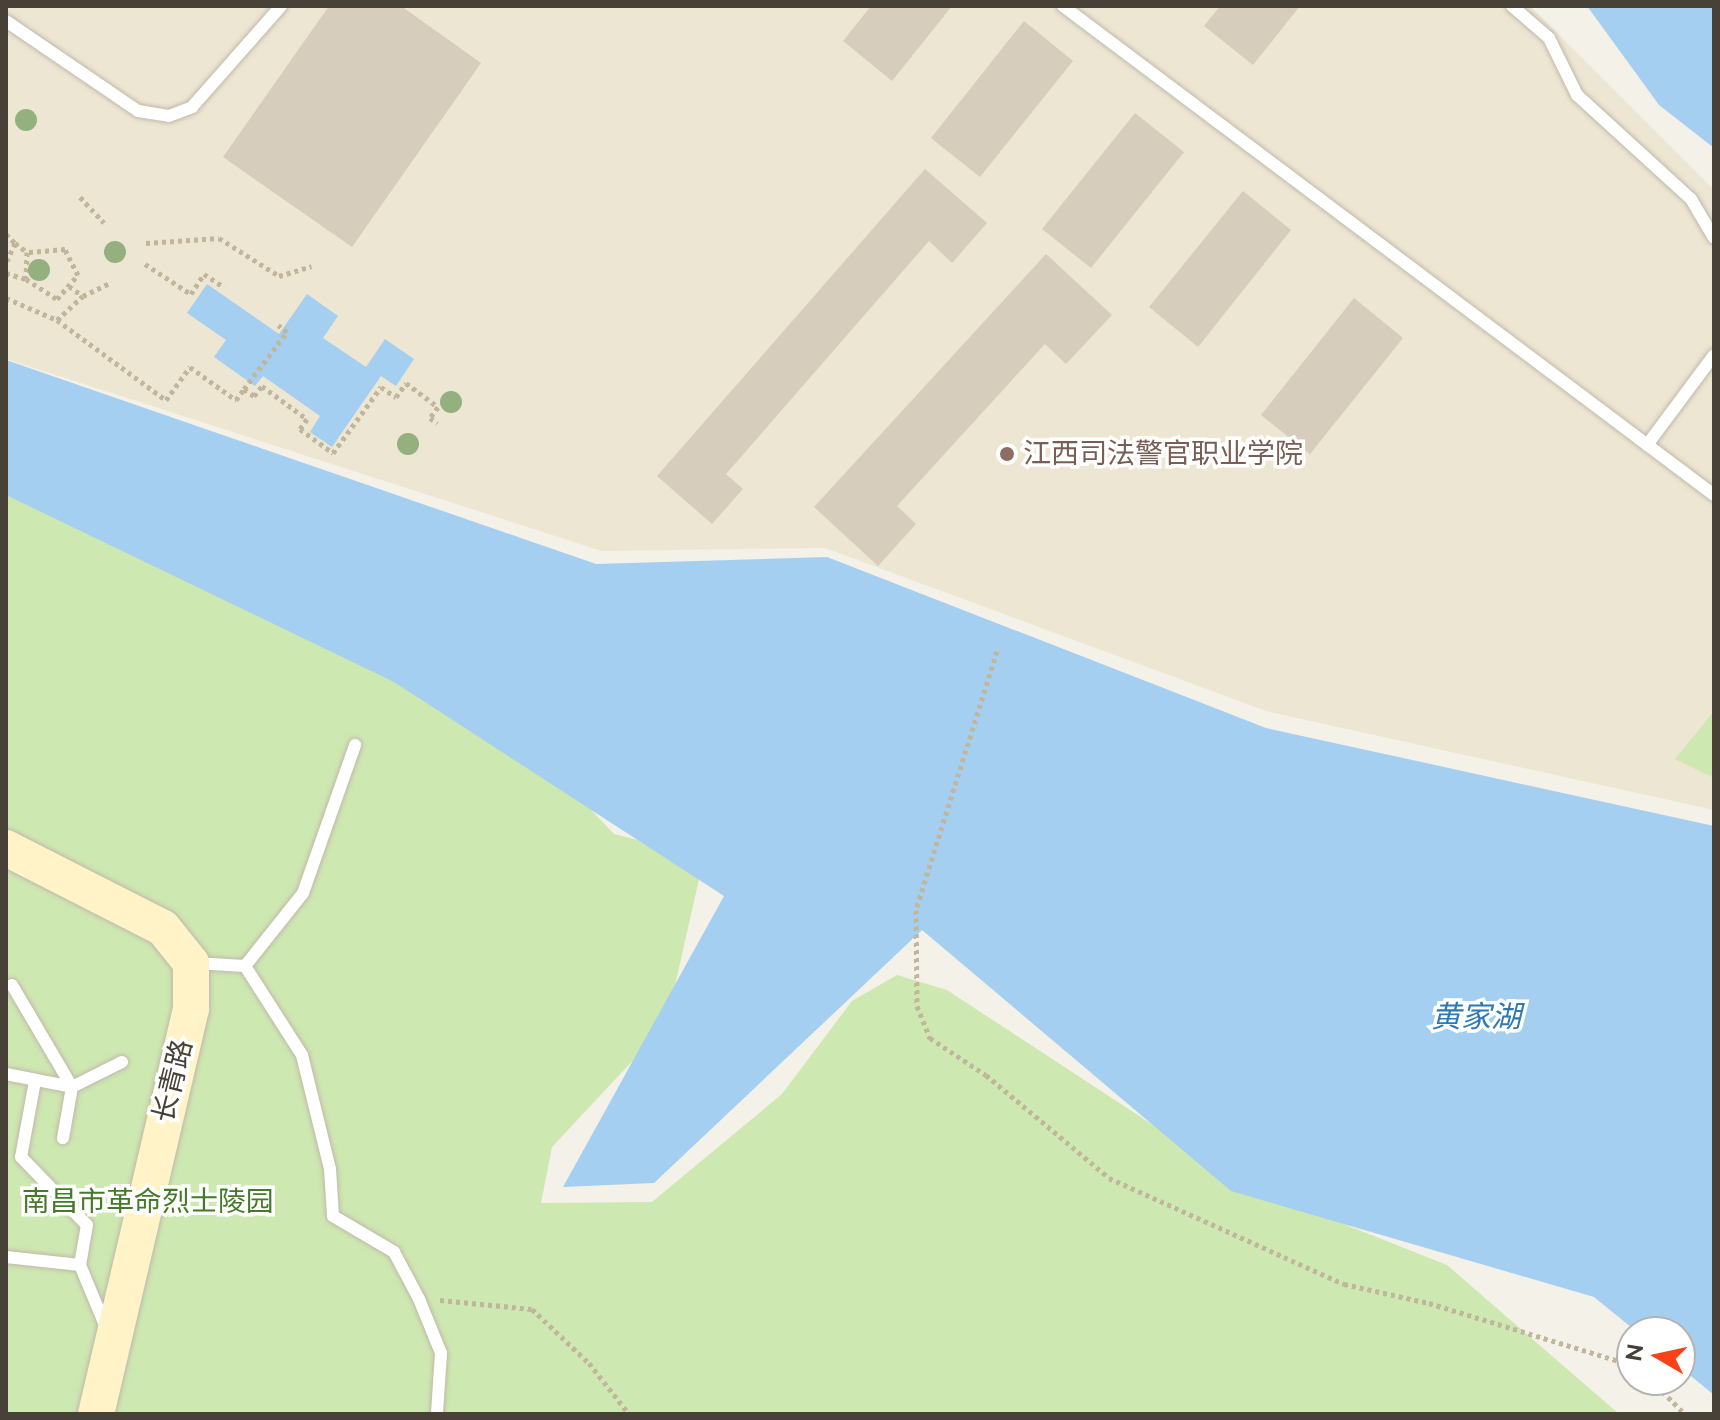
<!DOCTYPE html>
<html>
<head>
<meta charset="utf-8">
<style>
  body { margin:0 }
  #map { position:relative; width:1720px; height:1420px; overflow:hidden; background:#f4f1e8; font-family:Raleway,"Noto Sans SC",sans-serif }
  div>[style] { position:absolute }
  .education>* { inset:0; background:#ede6d2 }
  .green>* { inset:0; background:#cee8b1 }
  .water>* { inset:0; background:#a4cff1 }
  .building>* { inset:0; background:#d6cdbd }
  .path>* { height:5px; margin-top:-2.5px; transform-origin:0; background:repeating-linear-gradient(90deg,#c1b59c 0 4px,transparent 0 8px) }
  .roads { filter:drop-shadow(0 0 2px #c0b9aa) drop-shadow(0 0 2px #c0b9aa) }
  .lane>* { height:12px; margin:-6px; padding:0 6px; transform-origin:6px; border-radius:6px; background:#fff }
  .secondary>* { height:36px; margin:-18px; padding:0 18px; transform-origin:18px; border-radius:18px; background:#fff3c7 }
  .trees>* { width:22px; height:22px; margin:-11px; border-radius:50%; background:#94b07f }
  .dots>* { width:22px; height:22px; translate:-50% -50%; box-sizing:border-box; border:4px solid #fff; border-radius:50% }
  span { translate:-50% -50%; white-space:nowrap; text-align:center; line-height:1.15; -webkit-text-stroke:7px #fff; paint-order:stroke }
  .education-label { font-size:28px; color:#785e54 }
  .left { translate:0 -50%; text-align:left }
  .street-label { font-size:28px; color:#474137 }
  .park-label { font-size:28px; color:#457a29 }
  .water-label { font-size:30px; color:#2f78b4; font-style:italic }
  .frame { position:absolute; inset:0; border:8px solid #474137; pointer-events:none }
  .north { position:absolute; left:1616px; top:1316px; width:80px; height:80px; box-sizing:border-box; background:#fff; border:2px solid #b5b3af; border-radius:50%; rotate:279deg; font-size:22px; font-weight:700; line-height:32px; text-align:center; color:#474137 }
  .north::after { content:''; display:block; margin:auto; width:28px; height:36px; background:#fa4219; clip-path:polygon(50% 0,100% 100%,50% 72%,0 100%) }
</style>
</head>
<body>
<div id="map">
  <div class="education">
    <i style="clip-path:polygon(6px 6px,1530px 6px,1714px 190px,1714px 810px,1266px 711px,825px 548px,602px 551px,6px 359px)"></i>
  </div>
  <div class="green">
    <i style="clip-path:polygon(6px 439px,462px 674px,614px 834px,704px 857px,666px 1025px,552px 1147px,541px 1203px,652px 1202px,782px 1094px,852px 1001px,897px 975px,947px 990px,1243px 1184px,1447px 1265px,1619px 1414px,6px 1414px)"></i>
    <i style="clip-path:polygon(1714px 711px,1714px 778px,1675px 759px)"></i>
  </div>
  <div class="water">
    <i style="clip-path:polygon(1587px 6px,1714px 6px,1714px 148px,1659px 105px)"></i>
    <i style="clip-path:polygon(207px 284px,279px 334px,307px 294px,338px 316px,323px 338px,366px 367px,385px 339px,414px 359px,396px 386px,381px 376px,332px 447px,310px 432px,320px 416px,263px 376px,255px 386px,214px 357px,226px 340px,187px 313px)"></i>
    <i style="clip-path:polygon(6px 360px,596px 564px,827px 557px,1266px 728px,1714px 826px,1714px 1395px,1680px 1367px,1680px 1332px,1637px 1332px,1594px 1297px,1231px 1191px,922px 930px,654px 1183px,563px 1187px,724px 896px,394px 682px,6px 495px)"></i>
  </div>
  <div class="building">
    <i style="clip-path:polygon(329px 6px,401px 6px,481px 63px,352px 247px,223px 157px)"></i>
    <i style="clip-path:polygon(871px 6px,952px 6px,892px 81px,843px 41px)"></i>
    <i style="clip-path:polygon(1220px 6px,1300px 6px,1253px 65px,1204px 26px)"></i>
    <i style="clip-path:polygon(1024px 21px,1073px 61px,980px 177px,931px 138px)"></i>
    <i style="clip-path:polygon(1135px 113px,1184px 152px,1091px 268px,1042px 229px)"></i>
    <i style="clip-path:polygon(925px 169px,987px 223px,952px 263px,929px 241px,726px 474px,743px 489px,712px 524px,657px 476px)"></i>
    <i style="clip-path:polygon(1243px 191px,1291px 230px,1198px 347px,1149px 307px)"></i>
    <i style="clip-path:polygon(1046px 254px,1112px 315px,1066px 364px,1045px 344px,897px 506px,916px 524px,878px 566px,814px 507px)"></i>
    <i style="clip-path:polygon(1354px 298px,1403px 338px,1310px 454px,1261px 415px)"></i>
  </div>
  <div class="path">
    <i style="left:80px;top:197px;width:35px;rotate:47deg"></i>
    <i style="left:6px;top:234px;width:13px;rotate:45deg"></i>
    <i style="left:15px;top:243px;width:22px;rotate:114deg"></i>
    <i style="left:15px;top:243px;width:15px;rotate:37deg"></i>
    <i style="left:27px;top:252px;width:27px;rotate:92deg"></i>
    <i style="left:26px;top:279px;width:37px;rotate:33deg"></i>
    <i style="left:57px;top:299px;width:32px;rotate:-49deg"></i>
    <i style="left:78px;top:275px;width:29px;rotate:-117deg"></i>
    <i style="left:65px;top:249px;width:38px;rotate:175deg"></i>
    <i style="left:146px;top:243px;width:73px;rotate:-3.9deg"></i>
    <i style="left:219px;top:238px;width:71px;rotate:32.3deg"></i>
    <i style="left:279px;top:276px;width:34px;rotate:-17deg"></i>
    <i style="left:145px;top:264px;width:55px;rotate:33.1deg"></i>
    <i style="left:191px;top:294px;width:24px;rotate:-57deg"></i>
    <i style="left:204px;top:274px;width:24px;rotate:33deg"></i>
    <i style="left:6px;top:273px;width:21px;rotate:17deg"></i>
    <i style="left:69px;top:286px;width:17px;rotate:36deg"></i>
    <i style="left:6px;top:298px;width:56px;rotate:23.3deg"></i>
    <i style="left:57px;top:320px;width:135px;rotate:36.3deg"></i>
    <i style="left:166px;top:400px;width:41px;rotate:-54deg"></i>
    <i style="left:190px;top:367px;width:57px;rotate:35.7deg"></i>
    <i style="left:236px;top:400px;width:14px;rotate:-54deg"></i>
    <i style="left:244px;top:389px;width:12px;rotate:35deg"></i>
    <i style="left:254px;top:396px;width:13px;rotate:-51deg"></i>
    <i style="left:262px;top:386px;width:56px;rotate:36.3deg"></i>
    <i style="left:307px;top:419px;width:12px;rotate:125deg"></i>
    <i style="left:300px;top:429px;width:41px;rotate:36deg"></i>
    <i style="left:333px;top:453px;width:82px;rotate:-54deg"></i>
    <i style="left:381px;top:387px;width:18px;rotate:34deg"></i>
    <i style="left:396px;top:397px;width:17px;rotate:-54deg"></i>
    <i style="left:406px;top:383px;width:40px;rotate:37deg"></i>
    <i style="left:438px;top:407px;width:14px;rotate:126deg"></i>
    <i style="left:430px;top:418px;width:9px;rotate:36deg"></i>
    <i style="left:57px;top:320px;width:35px;rotate:-43deg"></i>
    <i style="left:83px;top:296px;width:32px;rotate:-26deg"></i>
    <i style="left:244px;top:389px;width:71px;rotate:-53deg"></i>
    <i style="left:287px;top:332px;width:11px;rotate:-142deg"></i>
    <i style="left:997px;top:651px;width:271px;rotate:107.4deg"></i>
    <i style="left:916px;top:910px;width:96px;rotate:89.4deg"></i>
    <i style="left:917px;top:1006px;width:35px;rotate:68deg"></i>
    <i style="left:930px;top:1038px;width:67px;rotate:33.5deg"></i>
    <i style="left:986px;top:1075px;width:160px;rotate:39.9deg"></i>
    <i style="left:1109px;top:1178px;width:258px;rotate:24.3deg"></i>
    <i style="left:1344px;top:1284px;width:87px;rotate:12.6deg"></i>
    <i style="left:1429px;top:1303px;width:212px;rotate:17deg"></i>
    <i style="left:440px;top:1300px;width:92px;rotate:5.6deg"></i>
    <i style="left:532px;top:1309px;width:79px;rotate:43.5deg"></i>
    <i style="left:589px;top:1363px;width:65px;rotate:51.9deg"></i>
    <i style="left:1651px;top:1380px;width:48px;rotate:45deg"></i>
  </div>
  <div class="roads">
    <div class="lane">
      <i style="left:1063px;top:6px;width:814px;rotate:36.91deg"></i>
      <i style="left:1512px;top:6px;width:49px;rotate:40.9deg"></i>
      <i style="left:1549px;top:38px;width:64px;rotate:63.8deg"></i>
      <i style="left:1577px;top:95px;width:154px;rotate:42.4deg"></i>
      <i style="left:1691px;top:199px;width:45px;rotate:59.5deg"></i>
      <i style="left:6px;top:21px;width:160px;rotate:34.3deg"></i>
      <i style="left:138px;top:111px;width:31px;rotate:9deg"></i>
      <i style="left:169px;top:116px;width:25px;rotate:-21deg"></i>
      <i style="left:192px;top:107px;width:135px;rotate:-48.6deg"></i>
      <i style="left:1647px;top:445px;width:112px;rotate:-53.3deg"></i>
      <i style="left:194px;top:963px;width:51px;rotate:3.4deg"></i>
      <i style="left:245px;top:966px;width:93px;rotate:-51.5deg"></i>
      <i style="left:303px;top:893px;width:157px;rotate:-70.6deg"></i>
      <i style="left:245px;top:966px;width:106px;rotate:57.4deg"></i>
      <i style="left:302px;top:1055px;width:117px;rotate:76.2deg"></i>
      <i style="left:330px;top:1169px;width:47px;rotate:86.3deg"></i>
      <i style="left:333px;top:1216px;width:71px;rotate:30.5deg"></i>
      <i style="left:394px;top:1252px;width:53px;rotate:62deg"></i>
      <i style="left:419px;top:1299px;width:58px;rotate:67.8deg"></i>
      <i style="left:441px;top:1353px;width:61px;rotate:93.8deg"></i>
      <i style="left:12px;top:985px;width:118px;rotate:59.5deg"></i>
      <i style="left:72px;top:1087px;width:52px;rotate:100deg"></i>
      <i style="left:6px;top:1074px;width:67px;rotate:11.1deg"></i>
      <i style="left:72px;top:1087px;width:56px;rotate:-26.6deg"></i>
      <i style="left:35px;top:1081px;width:77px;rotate:100.4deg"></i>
      <i style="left:21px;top:1157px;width:95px;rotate:45.9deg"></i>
      <i style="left:87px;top:1225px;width:41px;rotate:99.9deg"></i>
      <i style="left:80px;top:1265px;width:70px;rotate:67.4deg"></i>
      <i style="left:6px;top:1257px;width:74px;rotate:6.2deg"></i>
    </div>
    <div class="secondary">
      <i style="left:6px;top:848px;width:176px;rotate:27deg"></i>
      <i style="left:163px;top:928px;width:45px;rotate:51.3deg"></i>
      <i style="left:191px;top:963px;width:46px;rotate:90deg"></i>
      <i style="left:191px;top:1009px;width:416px;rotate:103.2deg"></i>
    </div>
  </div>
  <div class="trees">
    <i style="left:26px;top:120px"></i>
    <i style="left:115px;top:252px"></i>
    <i style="left:39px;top:270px"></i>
    <i style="left:451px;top:402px"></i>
    <i style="left:408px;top:444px"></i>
    <i style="left:33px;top:1200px"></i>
  </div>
  <div class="dots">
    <i style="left:1007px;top:454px;background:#8d6e63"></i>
  </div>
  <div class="education-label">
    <span class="left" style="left:1023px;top:454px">江西司法警官职业学院</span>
  </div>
  <div class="street-label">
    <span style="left:173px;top:1081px;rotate:-76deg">长青路</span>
  </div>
  <div class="park-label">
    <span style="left:148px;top:1202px">南昌市革命烈士陵园</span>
  </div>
  <div class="water-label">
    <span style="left:1476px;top:1017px">黄家湖</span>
  </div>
  <div class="frame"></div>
  <div class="north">N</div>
</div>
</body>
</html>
